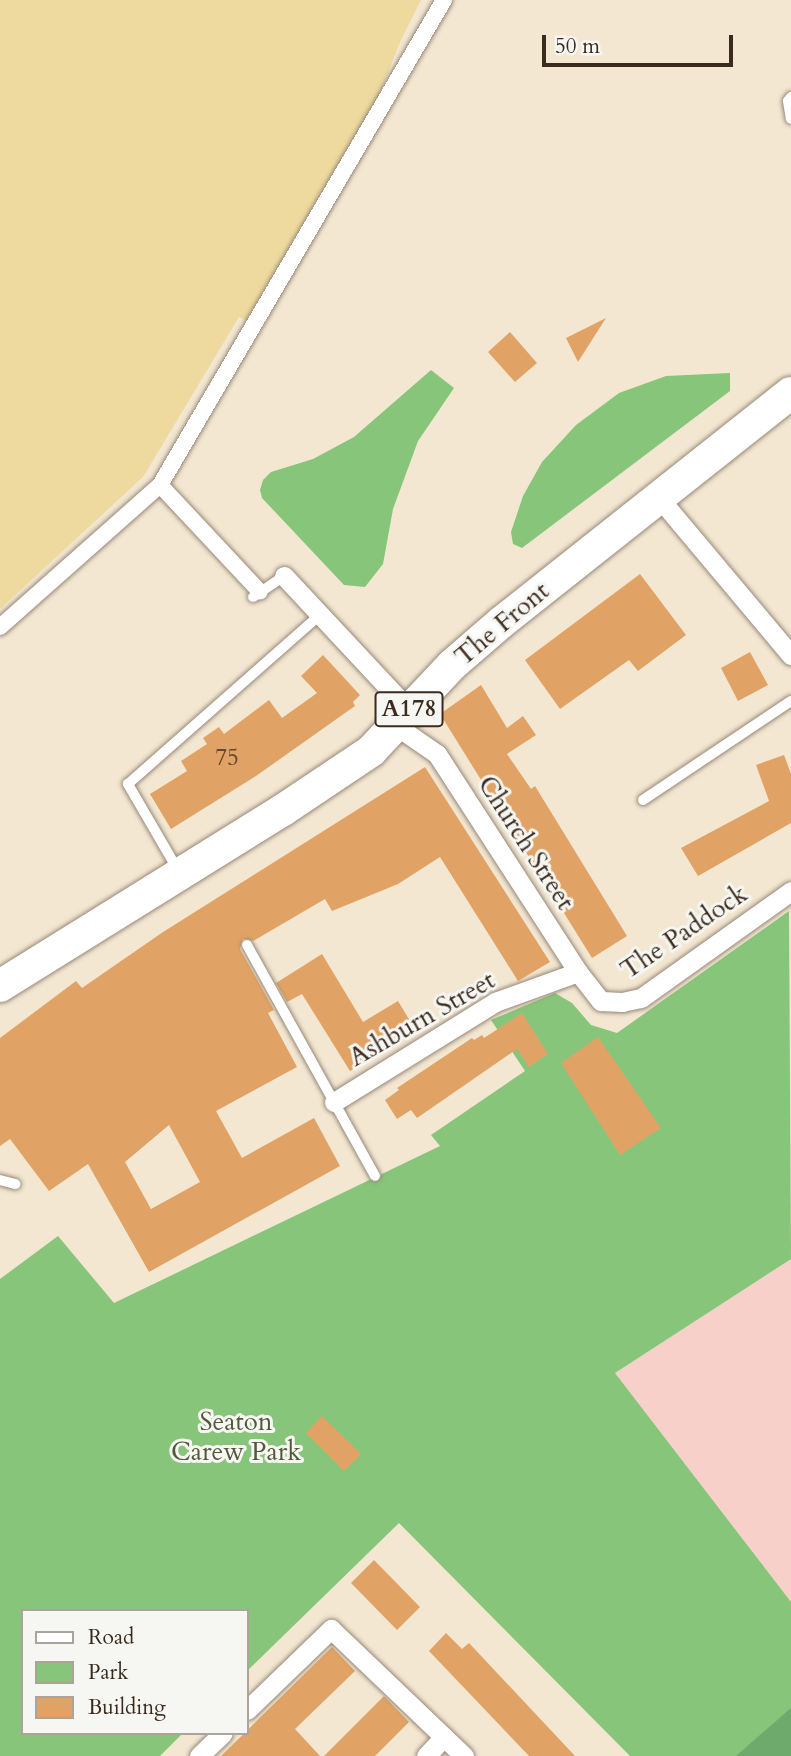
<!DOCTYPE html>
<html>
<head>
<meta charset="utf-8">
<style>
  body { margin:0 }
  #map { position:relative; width:791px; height:1756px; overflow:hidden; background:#f3e7d2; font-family:Cardo,serif }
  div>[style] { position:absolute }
  .built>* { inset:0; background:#f7d0c9 }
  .green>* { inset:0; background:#87c57b }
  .forest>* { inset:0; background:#6daa6b }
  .sand>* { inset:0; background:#eeda9e }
  .building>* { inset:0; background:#e1a365 }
  .roads { filter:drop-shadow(0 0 2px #978878) drop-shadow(0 0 2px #978878) }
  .service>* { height:10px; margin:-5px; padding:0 5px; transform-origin:5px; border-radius:5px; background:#fff }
  .pedestrian>* { height:16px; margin:-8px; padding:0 8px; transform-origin:8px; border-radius:8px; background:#fff }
  .minor>* { height:19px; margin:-9.5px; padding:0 9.5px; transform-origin:9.5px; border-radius:9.5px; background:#fff }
  .primary>* { height:32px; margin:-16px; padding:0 16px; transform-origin:16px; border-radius:16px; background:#fff }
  span { translate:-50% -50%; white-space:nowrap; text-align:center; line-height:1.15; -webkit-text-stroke:6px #f6f6f2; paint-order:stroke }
  .number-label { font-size:23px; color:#644830 }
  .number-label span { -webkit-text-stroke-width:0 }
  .shield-label span { padding:2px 5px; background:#f6f6f2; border:2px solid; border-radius:5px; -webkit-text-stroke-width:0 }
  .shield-label { font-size:24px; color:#3b2a1e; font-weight:700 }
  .street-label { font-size:26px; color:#3b2a1e }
  .park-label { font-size:26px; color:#52583a }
  .legend { position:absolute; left:21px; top:1609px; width:228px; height:126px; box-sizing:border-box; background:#f6f6f2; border:2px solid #aba49d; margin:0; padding:9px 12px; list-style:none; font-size:21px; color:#3b2a1e }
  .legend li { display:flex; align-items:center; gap:14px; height:35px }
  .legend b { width:35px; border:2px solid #aba49d }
  .scale { position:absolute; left:542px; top:35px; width:191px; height:32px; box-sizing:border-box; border:4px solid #3b2a1e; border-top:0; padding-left:9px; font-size:21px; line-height:24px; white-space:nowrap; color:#3b2a1e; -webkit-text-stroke:5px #f6f6f2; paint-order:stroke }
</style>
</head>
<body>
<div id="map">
  <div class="built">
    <i style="clip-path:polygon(791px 1259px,791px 1602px,615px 1373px)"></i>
  </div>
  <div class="green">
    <i style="clip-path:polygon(431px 370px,454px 388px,418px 441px,393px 509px,383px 564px,365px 587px,344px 585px,262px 498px,260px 490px,263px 480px,271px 472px,313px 459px,354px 437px)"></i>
    <i style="clip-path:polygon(730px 373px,730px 391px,522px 548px,513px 544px,511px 532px,523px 496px,542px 462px,576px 425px,619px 393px,666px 376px)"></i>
    <i style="clip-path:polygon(789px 911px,791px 1259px,615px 1373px,791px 1602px,791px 1756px,630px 1756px,399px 1523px,247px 1671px,247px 1611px,23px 1611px,23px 1733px,183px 1733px,160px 1756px,0 1756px,0 1279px,58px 1236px,114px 1303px,440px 1146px,431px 1135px,525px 1071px,491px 1020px,555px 993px,572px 1003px,591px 1025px,617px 1033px)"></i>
  </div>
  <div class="forest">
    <i style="clip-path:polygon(791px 1708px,791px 1756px,736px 1756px)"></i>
  </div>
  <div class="sand">
    <i style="clip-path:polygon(0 0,421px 0,400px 42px,376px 103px,249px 321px,239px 317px,143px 477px,0 609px)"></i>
  </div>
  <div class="building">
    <i style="clip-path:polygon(606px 318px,578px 362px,566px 338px)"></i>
    <i style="clip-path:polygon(510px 332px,537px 363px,515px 382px,488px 352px)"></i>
    <i style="clip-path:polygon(640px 574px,686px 635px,638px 671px,629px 660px,560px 709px,525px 660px)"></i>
    <i style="clip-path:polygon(750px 652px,768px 685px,738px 701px,721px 668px)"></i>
    <i style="clip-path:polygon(323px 655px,360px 695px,353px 702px,355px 706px,256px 776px,171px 829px,150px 794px,187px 771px,181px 761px,207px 744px,203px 738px,219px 727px,224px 734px,269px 700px,282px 718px,317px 693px,301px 676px)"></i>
    <i style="clip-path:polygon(481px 685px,507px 728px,523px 716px,536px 735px,507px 754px,531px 789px,535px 786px,627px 936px,592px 958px,440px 714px)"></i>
    <i style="clip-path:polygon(784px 755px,791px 774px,791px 823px,698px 876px,681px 848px,769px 801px,756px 765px)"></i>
    <i style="clip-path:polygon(evenodd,425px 767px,550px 962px,518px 981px,440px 857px,398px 884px,332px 911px,325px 899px,253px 941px,243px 939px,240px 949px,274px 1010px,268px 1013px,297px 1067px,216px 1111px,242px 1158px,314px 1118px,340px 1166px,149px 1272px,88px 1164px,49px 1191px,10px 1139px,0 1146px,0 1038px,76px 981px,82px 988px,163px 932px,425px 767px,169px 1125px,200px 1182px,151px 1209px,125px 1162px,169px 1125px)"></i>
    <i style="clip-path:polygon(322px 954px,363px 1022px,398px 1001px,416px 1031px,350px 1071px,302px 994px,287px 1002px,276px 983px)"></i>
    <i style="clip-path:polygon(522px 1013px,548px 1054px,529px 1067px,517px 1049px,417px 1118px,411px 1110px,397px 1119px,385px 1100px,399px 1090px,397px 1088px,472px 1038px,474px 1040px,482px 1035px,484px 1038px)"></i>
    <i style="clip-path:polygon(598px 1037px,661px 1128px,620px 1155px,561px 1063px)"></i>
    <i style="clip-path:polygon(322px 1416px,361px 1454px,344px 1471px,306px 1433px)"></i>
    <i style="clip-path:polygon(374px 1560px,420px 1607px,397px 1630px,351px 1583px)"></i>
    <i style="clip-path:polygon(446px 1633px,462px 1649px,469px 1643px,575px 1756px,529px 1756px,429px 1651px)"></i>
    <i style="clip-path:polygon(332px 1647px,355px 1671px,295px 1729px,320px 1756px,221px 1756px)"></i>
    <i style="clip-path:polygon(384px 1696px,409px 1722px,375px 1756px,324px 1756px)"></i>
  </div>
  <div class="roads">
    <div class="service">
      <i style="left:791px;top:97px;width:5px;rotate:127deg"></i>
      <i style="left:788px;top:101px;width:18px;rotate:81deg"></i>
      <i style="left:253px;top:597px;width:37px;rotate:-34deg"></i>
      <i style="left:643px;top:800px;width:178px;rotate:-33.8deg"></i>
      <i style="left:179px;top:872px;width:102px;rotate:-120.1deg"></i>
      <i style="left:128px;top:784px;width:256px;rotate:-41.4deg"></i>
      <i style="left:247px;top:945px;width:264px;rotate:61deg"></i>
      <i style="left:0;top:1180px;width:16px;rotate:15deg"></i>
    </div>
    <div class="pedestrian">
      <i style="left:160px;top:485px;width:562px;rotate:-59.65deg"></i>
      <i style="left:0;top:627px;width:214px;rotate:-41.6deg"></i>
      <i style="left:160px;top:485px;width:146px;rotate:46.9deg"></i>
    </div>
    <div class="minor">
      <i style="left:660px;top:499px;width:204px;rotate:50deg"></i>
      <i style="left:284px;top:576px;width:183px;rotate:47deg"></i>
      <i style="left:395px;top:725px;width:51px;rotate:34.6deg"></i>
      <i style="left:437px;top:754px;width:260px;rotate:57.1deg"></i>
      <i style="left:578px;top:972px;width:37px;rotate:52deg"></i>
      <i style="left:601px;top:1001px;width:21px;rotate:3deg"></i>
      <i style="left:622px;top:1002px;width:19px;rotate:-12deg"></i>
      <i style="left:641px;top:998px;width:184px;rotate:-35.5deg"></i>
      <i style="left:334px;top:1102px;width:190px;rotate:-31.8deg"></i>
      <i style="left:495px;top:1002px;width:88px;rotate:-19.9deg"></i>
      <i style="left:247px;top:1710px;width:117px;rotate:-44deg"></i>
      <i style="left:331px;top:1629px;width:184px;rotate:43.7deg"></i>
      <i style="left:199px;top:1756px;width:33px;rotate:-44deg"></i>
      <i style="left:426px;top:1756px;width:26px;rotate:-47deg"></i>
    </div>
    <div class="primary">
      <i style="left:0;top:986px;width:333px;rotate:-31.9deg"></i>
      <i style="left:283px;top:810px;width:106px;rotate:-33.8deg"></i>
      <i style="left:371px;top:751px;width:118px;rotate:-46.7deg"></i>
      <i style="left:452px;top:665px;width:67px;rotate:-40.8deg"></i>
      <i style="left:503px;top:621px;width:367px;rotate:-38.4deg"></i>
    </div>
  </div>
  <div class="number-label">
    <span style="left:227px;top:758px">75</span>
  </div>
  <div class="shield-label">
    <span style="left:409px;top:709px">A178</span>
  </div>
  <div class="street-label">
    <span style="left:502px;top:624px;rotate:-40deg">The Front</span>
    <span style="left:526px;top:843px;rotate:57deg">Church Street</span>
    <span style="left:684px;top:932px;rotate:-34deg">The Paddock</span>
    <span style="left:422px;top:1019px;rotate:-30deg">Ashburn Street</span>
  </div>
  <div class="park-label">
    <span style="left:236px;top:1437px">Seaton<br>Carew Park</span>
  </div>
  <ul class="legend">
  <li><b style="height:9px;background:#fff"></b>Road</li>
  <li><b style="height:19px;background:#87c57b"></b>Park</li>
  <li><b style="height:19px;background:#e1a365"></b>Building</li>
  </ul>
  <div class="scale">50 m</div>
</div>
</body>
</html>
